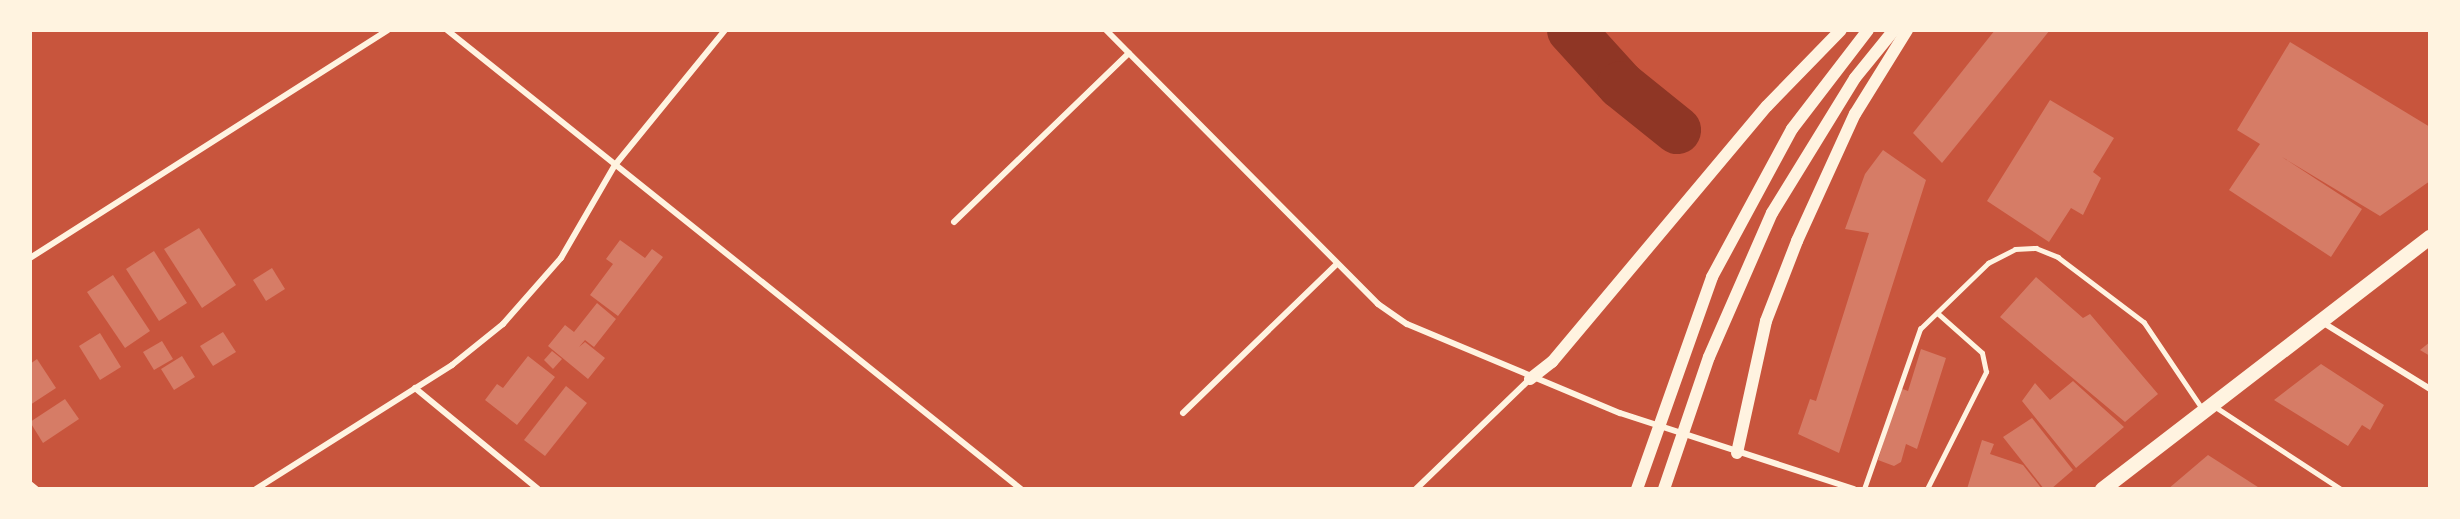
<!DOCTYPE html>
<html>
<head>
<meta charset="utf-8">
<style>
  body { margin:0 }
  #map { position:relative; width:2460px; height:519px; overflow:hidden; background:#c8553d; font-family:"PT Serif",serif }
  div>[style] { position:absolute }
  .river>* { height:48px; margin:-24px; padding:0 24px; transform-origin:24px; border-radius:24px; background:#8f3625 }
  .building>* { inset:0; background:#d67c66 }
  .service>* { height:4.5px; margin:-2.25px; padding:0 2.25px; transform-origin:2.25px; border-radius:2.25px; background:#fff3e0 }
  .minor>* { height:6px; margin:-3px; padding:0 3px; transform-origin:3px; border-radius:3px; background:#fff3e0 }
  .secondary>* { height:12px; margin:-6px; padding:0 6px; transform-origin:6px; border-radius:6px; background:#fff3e0 }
  .primary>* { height:15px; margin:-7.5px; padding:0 7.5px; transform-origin:7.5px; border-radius:7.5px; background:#fff3e0 }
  span { translate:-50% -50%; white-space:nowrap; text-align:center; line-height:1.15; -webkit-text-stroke:5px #fff3e0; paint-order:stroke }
  .frame { position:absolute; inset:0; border:32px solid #fff3e0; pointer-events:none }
</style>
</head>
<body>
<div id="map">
  <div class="river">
    <i style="left:1571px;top:30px;width:74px;rotate:47.7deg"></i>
    <i style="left:1621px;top:85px;width:72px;rotate:38.8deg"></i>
  </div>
  <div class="building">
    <i style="clip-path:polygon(1995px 30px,2050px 30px,1942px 163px,1913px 133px)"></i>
    <i style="clip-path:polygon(2290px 42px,2430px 127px,2430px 181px,2380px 216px,2282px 157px,2362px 209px,2331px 257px,2229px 190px,2260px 144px,2237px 130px)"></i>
    <i style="clip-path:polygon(2050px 100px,2114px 138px,2093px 172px,2101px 178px,2083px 215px,2071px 208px,2049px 242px,1987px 201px)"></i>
    <i style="clip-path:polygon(1883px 150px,1926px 180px,1839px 453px,1798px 434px,1810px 399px,1816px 401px,1869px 233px,1845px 229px,1865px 174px)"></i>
    <i style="clip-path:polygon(199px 228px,236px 285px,202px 308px,164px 249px)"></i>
    <i style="clip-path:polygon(620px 240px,645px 258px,652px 249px,663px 257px,618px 316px,590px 295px,613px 264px,606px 259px)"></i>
    <i style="clip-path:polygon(154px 251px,187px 303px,159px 321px,126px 269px)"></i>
    <i style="clip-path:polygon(272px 268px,285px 289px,266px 301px,253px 280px)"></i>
    <i style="clip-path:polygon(113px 275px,150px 331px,125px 348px,87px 292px)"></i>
    <i style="clip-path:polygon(2036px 277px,2083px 318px,2090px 314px,2158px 394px,2125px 422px,2000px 317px)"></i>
    <i style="clip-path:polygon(597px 303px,616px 319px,594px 347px,585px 340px,579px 347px,585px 342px,605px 358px,588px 379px,548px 346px,565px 325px,574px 332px)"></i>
    <i style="clip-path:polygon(223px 332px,236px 352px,213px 366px,200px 346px)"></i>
    <i style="clip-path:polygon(100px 333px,121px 367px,100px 380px,79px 346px)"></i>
    <i style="clip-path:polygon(162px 341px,173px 359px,154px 370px,143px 352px)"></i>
    <i style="clip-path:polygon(2430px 342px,2430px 356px,2420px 350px)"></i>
    <i style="clip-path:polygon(1921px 349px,1946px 358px,1917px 449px,1906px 444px,1901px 462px,1894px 466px,1878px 460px,1900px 388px,1908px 391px)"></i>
    <i style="clip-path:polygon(552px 351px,562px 359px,553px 369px,544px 360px)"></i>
    <i style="clip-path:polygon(182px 356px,195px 377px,174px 390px,161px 369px)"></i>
    <i style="clip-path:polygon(528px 356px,555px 377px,517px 425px,485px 400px,497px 384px,503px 388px)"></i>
    <i style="clip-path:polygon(37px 359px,56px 388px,30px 405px,30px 364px)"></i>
    <i style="clip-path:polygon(2321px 364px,2384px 405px,2370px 430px,2362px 425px,2348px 446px,2274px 400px)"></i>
    <i style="clip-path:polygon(2073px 381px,2124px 427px,2076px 468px,2022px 401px,2035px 383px,2050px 400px)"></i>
    <i style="clip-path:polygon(566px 386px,587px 403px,545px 456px,524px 440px)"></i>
    <i style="clip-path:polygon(65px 399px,79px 419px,43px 443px,30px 422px)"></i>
    <i style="clip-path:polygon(2032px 418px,2073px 470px,2051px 489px,2044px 489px,2003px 437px)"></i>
    <i style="clip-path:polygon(1982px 440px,1994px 444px,1990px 454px,2023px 465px,2042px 489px,1967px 489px)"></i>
    <i style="clip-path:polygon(2208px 455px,2261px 489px,2168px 489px)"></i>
  </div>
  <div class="service">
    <i style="left:2214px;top:406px;width:152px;rotate:33.2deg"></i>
    <i style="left:1864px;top:489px;width:170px;rotate:-70.7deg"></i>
    <i style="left:1920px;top:329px;width:95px;rotate:-44.1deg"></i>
    <i style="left:1988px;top:263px;width:30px;rotate:-27deg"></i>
    <i style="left:2015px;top:249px;width:21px;rotate:-3deg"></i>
    <i style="left:2036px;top:248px;width:24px;rotate:22deg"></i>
    <i style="left:2058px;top:257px;width:108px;rotate:37.1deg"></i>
    <i style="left:2144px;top:322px;width:104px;rotate:56deg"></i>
    <i style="left:1927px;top:489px;width:131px;rotate:-63.2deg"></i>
    <i style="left:1986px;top:372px;width:19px;rotate:-102deg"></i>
    <i style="left:1982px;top:353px;width:59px;rotate:-138.4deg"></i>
  </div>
  <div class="minor">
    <i style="left:447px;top:30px;width:735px;rotate:38.65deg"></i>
    <i style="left:1106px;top:30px;width:386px;rotate:45.2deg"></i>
    <i style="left:1378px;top:304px;width:35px;rotate:35deg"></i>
    <i style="left:1407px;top:324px;width:231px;rotate:22.7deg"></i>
    <i style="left:1620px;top:413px;width:246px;rotate:18deg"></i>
    <i style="left:954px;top:222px;width:243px;rotate:-44deg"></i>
    <i style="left:30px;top:258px;width:424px;rotate:-32.5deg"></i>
    <i style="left:2322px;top:322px;width:127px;rotate:31.8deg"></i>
    <i style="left:415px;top:388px;width:159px;rotate:39.4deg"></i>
    <i style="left:1183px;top:413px;width:214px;rotate:-44.1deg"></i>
    <i style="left:30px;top:484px;width:8px;rotate:40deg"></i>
    <i style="left:256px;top:489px;width:232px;rotate:-32.3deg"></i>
    <i style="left:452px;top:365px;width:65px;rotate:-38.8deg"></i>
    <i style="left:503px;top:324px;width:88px;rotate:-48.7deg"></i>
    <i style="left:561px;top:258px;width:108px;rotate:-59.9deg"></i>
    <i style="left:615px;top:165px;width:174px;rotate:-50.8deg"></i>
    <i style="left:1416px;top:489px;width:158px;rotate:-44deg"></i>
  </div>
  <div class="secondary">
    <i style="left:1530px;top:379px;width:28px;rotate:-38deg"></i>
    <i style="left:1552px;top:362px;width:334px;rotate:-50deg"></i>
    <i style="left:1767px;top:106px;width:106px;rotate:-45.8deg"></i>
    <i style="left:1737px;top:453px;width:135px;rotate:-77.6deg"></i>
    <i style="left:1766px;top:321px;width:86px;rotate:-68.8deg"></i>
    <i style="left:1797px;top:241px;width:140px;rotate:-65.5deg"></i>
    <i style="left:1855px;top:114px;width:99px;rotate:-58.2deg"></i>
    <i style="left:1637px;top:489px;width:225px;rotate:-70.5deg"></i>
    <i style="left:1712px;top:277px;width:168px;rotate:-61.6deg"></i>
    <i style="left:1792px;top:129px;width:125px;rotate:-52.5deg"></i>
    <i style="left:1664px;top:489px;width:139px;rotate:-71.2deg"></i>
    <i style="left:1709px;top:357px;width:157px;rotate:-66.4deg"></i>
    <i style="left:1772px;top:213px;width:158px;rotate:-58.4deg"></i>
    <i style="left:1855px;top:78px;width:62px;rotate:-50.9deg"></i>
  </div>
  <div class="primary">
    <i style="left:2102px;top:489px;width:414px;rotate:-37.6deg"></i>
  </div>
  <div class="frame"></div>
</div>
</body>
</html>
